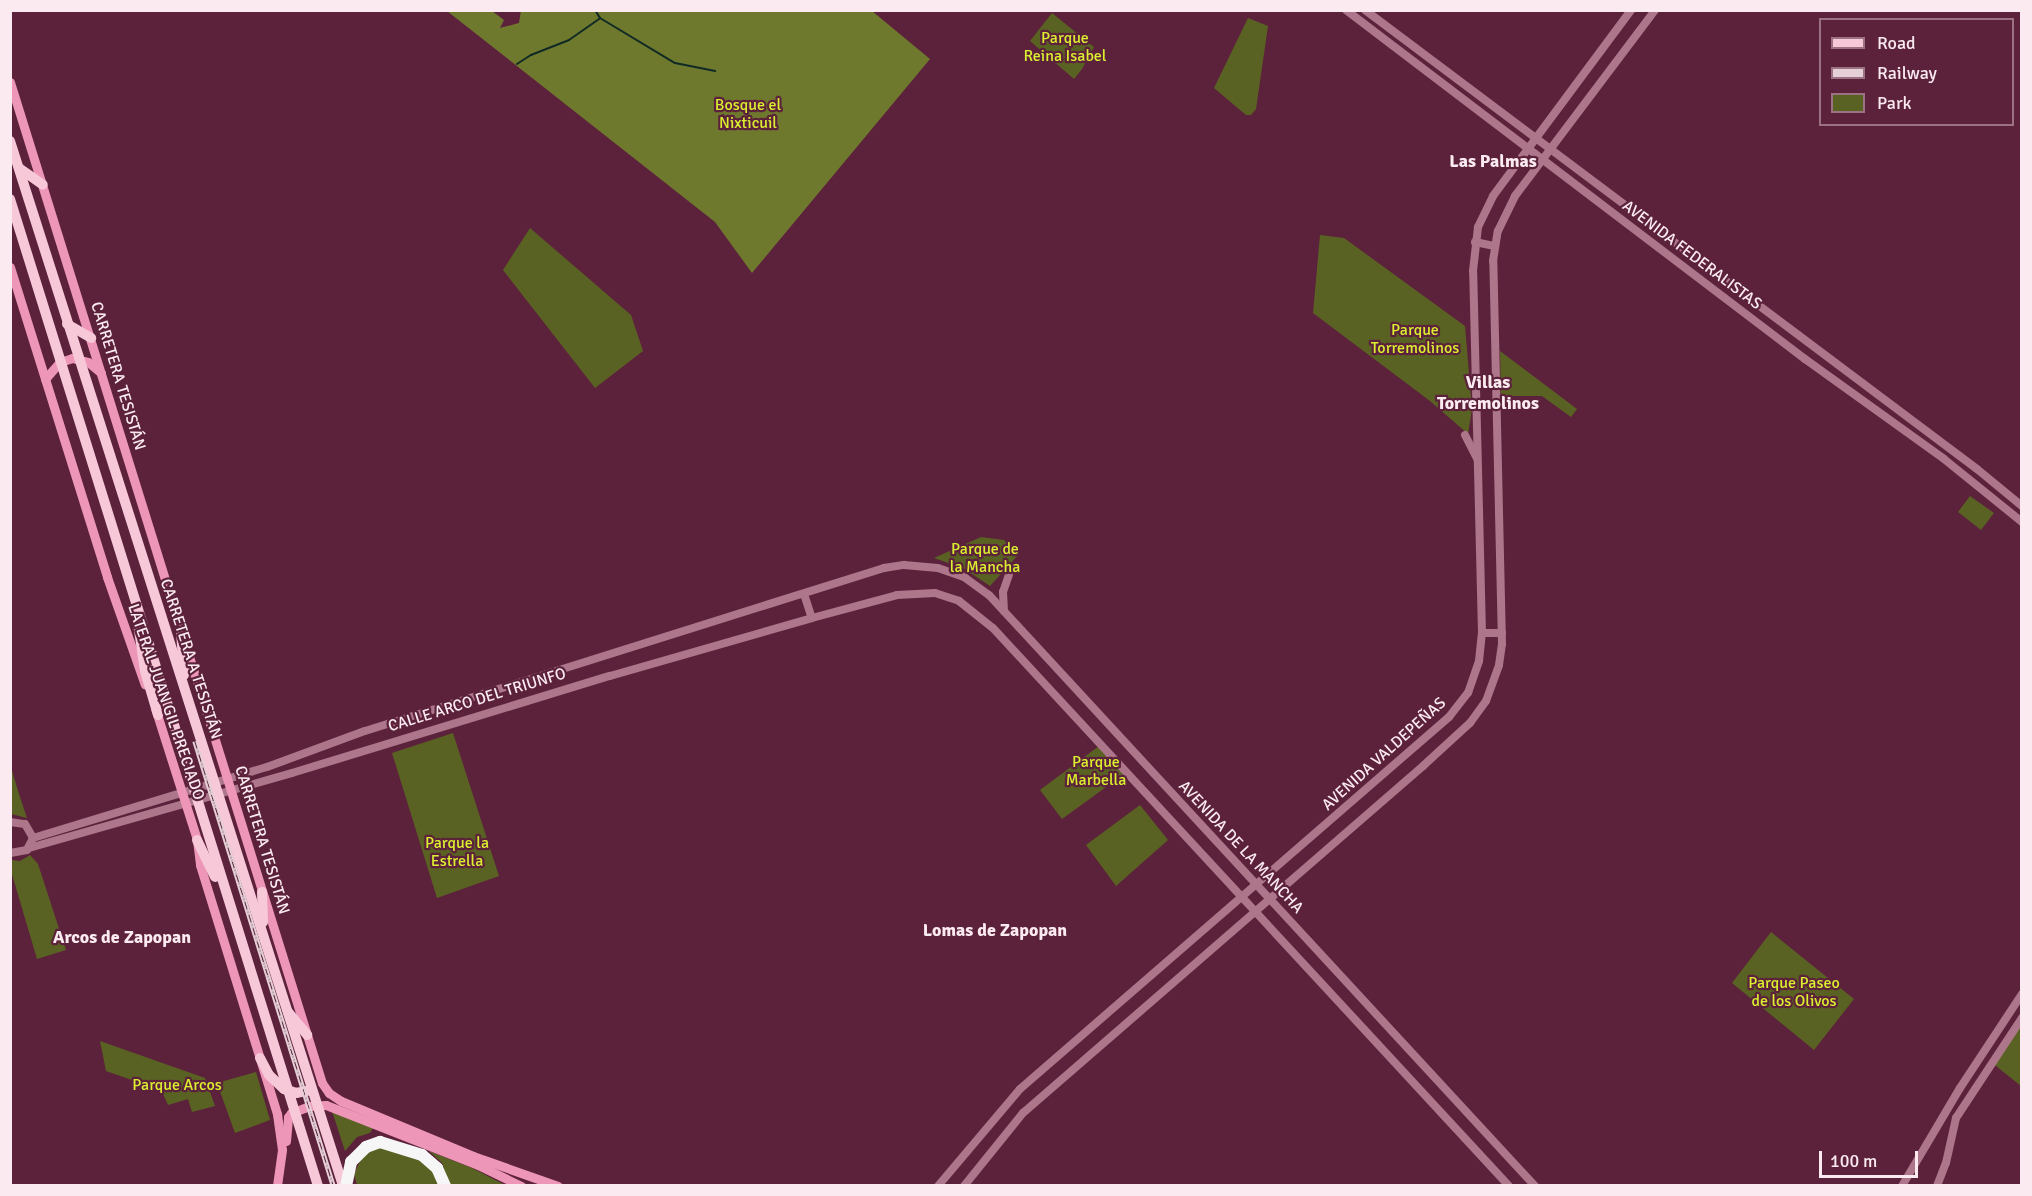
<!DOCTYPE html>
<html>
<head>
<meta charset="utf-8">
<style>
  body { margin:0 }
  #map { position:relative; width:2032px; height:1196px; overflow:hidden; background:#5c223b; font-family:Signika,sans-serif }
  div>[style] { position:absolute }
  .green>* { inset:0; background:#5a6223 }
  .forest>* { inset:0; background:#6f792e }
  .stream>* { height:2px; margin:-1px; padding:0 1px; transform-origin:1px; border-radius:1px; background:#112a24 }
  .tertiary>* { height:8px; margin:-4px; padding:0 4px; transform-origin:4px; border-radius:4px; background:#ad768a }
  .secondary>* { height:9px; margin:-4.5px; padding:0 4.5px; transform-origin:4.5px; border-radius:4.5px; background:#ee96b7 }
  .primary>* { height:10px; margin:-5px; padding:0 5px; transform-origin:5px; border-radius:5px; background:#f7c8d8 }
  .motorway>* { height:12px; margin:-6px; padding:0 6px; transform-origin:6px; border-radius:6px; background:#f6f6f6 }
  .rail>* { height:4.5px; margin-top:-2.25px; transform-origin:0; background:repeating-linear-gradient(90deg,#5c223b 0 7px,#e5d0d7 0 14px); box-sizing:border-box; border-block:2px solid #e5d0d7 }
  span { translate:-50% -50%; white-space:nowrap; text-align:center; line-height:1.15; -webkit-text-stroke:4.5px #5c223b; paint-order:stroke }
  .park-label { font-size:16px; color:#daef30 }
  .street-label { font-size:16px; color:#fbebf0 }
  .neighbourhood-label { font-size:18px; color:#fbebf0; font-weight:700 }
  .frame { position:absolute; inset:0; border:12px solid #fbebf0; pointer-events:none }
  .legend { position:absolute; left:1819px; top:18px; width:195px; height:108px; box-sizing:border-box; background:#5c223b; border:2px solid #9c7283; margin:0; padding:8px 10px; list-style:none; font-size:18px; color:#fbebf0 }
  .legend li { display:flex; align-items:center; gap:12px; height:30px }
  .legend b { width:30px; border:2px solid #9c7283 }
  .scale { position:absolute; left:1819px; top:1151px; width:99px; height:27px; box-sizing:border-box; border:3px solid #fbebf0; border-top:0; padding-left:8px; font-size:18px; line-height:21px; white-space:nowrap; color:#fbebf0; -webkit-text-stroke:4px #5c223b; paint-order:stroke }
</style>
</head>
<body>
<div id="map">
  <div class="green">
    <i style="clip-path:polygon(1052px 13px,1094px 47px,1082px 69px,1074px 79px,1030px 41px)"></i>
    <i style="clip-path:polygon(1248px 18px,1268px 26px,1256px 109px,1251px 115px,1246px 115px,1214px 88px)"></i>
    <i style="clip-path:polygon(530px 228px,631px 315px,643px 351px,595px 388px,503px 270px)"></i>
    <i style="clip-path:polygon(1320px 235px,1344px 238px,1465px 326px,1472px 409px,1468px 434px,1430px 401px,1313px 313px)"></i>
    <i style="clip-path:polygon(1500px 351px,1577px 409px,1571px 417px,1542px 396px,1501px 396px)"></i>
    <i style="clip-path:polygon(1970px 496px,1994px 513px,1981px 530px,1958px 512px)"></i>
    <i style="clip-path:polygon(981px 537px,1004px 540px,1018px 555px,990px 586px,963px 568px,934px 558px)"></i>
    <i style="clip-path:polygon(453px 733px,499px 876px,437px 898px,392px 753px)"></i>
    <i style="clip-path:polygon(1099px 746px,1124px 774px,1062px 819px,1040px 790px)"></i>
    <i style="clip-path:polygon(11px 767px,18px 791px,27px 818px,11px 814px)"></i>
    <i style="clip-path:polygon(1140px 805px,1168px 840px,1116px 886px,1086px 845px)"></i>
    <i style="clip-path:polygon(30px 855px,38px 864px,66px 950px,37px 959px,11px 871px,11px 860px,20px 861px)"></i>
    <i style="clip-path:polygon(1771px 932px,1854px 999px,1814px 1050px,1732px 983px)"></i>
    <i style="clip-path:polygon(2021px 1020px,2021px 1086px,1991px 1062px)"></i>
    <i style="clip-path:polygon(100px 1041px,205px 1078px,215px 1106px,192px 1112px,188px 1099px,168px 1105px,163px 1094px,152px 1087px,106px 1071px)"></i>
    <i style="clip-path:polygon(256px 1072px,270px 1120px,235px 1133px,217px 1083px)"></i>
    <i style="clip-path:polygon(332px 1111px,373px 1128px,370px 1133px,357px 1137px,345px 1151px)"></i>
    <i style="clip-path:polygon(392px 1147px,429px 1165px,439px 1185px,357px 1185px,354px 1174px,362px 1157px,375px 1148px)"></i>
    <i style="clip-path:polygon(429px 1151px,472px 1168px,505px 1185px,449px 1185px,442px 1163px)"></i>
  </div>
  <div class="forest">
    <i style="clip-path:polygon(521px 10px,872px 11px,930px 59px,752px 273px,715px 222px,447px 11px,492px 11px,504px 20px,500px 28px,519px 23px)"></i>
  </div>
  <div class="stream">
    <i style="left:595px;top:10px;width:9px;rotate:58deg"></i>
    <i style="left:600px;top:18px;width:87px;rotate:31deg"></i>
    <i style="left:675px;top:63px;width:41px;rotate:11.3deg"></i>
    <i style="left:517px;top:64px;width:17px;rotate:-33deg"></i>
    <i style="left:531px;top:55px;width:41px;rotate:-21.5deg"></i>
    <i style="left:569px;top:40px;width:38px;rotate:-35deg"></i>
  </div>
  <div class="tertiary">
    <i style="left:1346px;top:10px;width:577px;rotate:37.25deg"></i>
    <i style="left:1805px;top:359px;width:171px;rotate:35.7deg"></i>
    <i style="left:1944px;top:459px;width:100px;rotate:38.9deg"></i>
    <i style="left:1365px;top:10px;width:765px;rotate:36.87deg"></i>
    <i style="left:1977px;top:469px;width:58px;rotate:39.4deg"></i>
    <i style="left:1475px;top:242px;width:19px;rotate:12deg"></i>
    <i style="left:1465px;top:435px;width:27px;rotate:63deg"></i>
    <i style="left:804px;top:594px;width:25px;rotate:72deg"></i>
    <i style="left:1004px;top:611px;width:19px;rotate:-93deg"></i>
    <i style="left:1003px;top:592px;width:18px;rotate:-71deg"></i>
    <i style="left:1482px;top:633px;width:20px"></i>
    <i style="left:10px;top:822px;width:15px;rotate:8deg"></i>
    <i style="left:25px;top:824px;width:16px;rotate:60deg"></i>
    <i style="left:33px;top:838px;width:13px;rotate:117deg"></i>
    <i style="left:27px;top:850px;width:17px;rotate:170deg"></i>
    <i style="left:33px;top:838px;width:245px;rotate:-16.9deg"></i>
    <i style="left:267px;top:767px;width:104px;rotate:-20.2deg"></i>
    <i style="left:365px;top:731px;width:544px;rotate:-17.44deg"></i>
    <i style="left:884px;top:568px;width:20px;rotate:-9deg"></i>
    <i style="left:904px;top:565px;width:34px;rotate:5deg"></i>
    <i style="left:938px;top:568px;width:28px;rotate:19deg"></i>
    <i style="left:964px;top:577px;width:31px;rotate:36deg"></i>
    <i style="left:989px;top:595px;width:805px;rotate:47.27deg"></i>
    <i style="left:29px;top:848px;width:273px;rotate:-15.9deg"></i>
    <i style="left:292px;top:773px;width:332px;rotate:-17deg"></i>
    <i style="left:610px;top:676px;width:210px;rotate:-16deg"></i>
    <i style="left:812px;top:618px;width:88px;rotate:-15.1deg"></i>
    <i style="left:897px;top:595px;width:38px;rotate:-3deg"></i>
    <i style="left:935px;top:593px;width:25px;rotate:18deg"></i>
    <i style="left:959px;top:601px;width:43px;rotate:38.5deg"></i>
    <i style="left:993px;top:628px;width:760px;rotate:47.24deg"></i>
    <i style="left:938px;top:1186px;width:127px;rotate:-49.8deg"></i>
    <i style="left:1020px;top:1089px;width:568px;rotate:-40.93deg"></i>
    <i style="left:1449px;top:717px;width:31px;rotate:-52deg"></i>
    <i style="left:1468px;top:693px;width:34px;rotate:-71deg"></i>
    <i style="left:1479px;top:661px;width:28px;rotate:-84deg"></i>
    <i style="left:1482px;top:633px;width:362px;rotate:-91.4deg"></i>
    <i style="left:1473px;top:271px;width:44px;rotate:-83.5deg"></i>
    <i style="left:1478px;top:227px;width:34px;rotate:-64deg"></i>
    <i style="left:1493px;top:196px;width:232px;rotate:-53.4deg"></i>
    <i style="left:964px;top:1186px;width:94px;rotate:-51.1deg"></i>
    <i style="left:1023px;top:1113px;width:530px;rotate:-40.94deg"></i>
    <i style="left:1423px;top:766px;width:64px;rotate:-42.5deg"></i>
    <i style="left:1470px;top:723px;width:27px;rotate:-54deg"></i>
    <i style="left:1486px;top:701px;width:38px;rotate:-70deg"></i>
    <i style="left:1499px;top:665px;width:21px;rotate:-82deg"></i>
    <i style="left:1502px;top:644px;width:383px;rotate:-91.3deg"></i>
    <i style="left:1493px;top:261px;width:30px;rotate:-81deg"></i>
    <i style="left:1498px;top:231px;width:39px;rotate:-64deg"></i>
    <i style="left:1515px;top:196px;width:233px;rotate:-53deg"></i>
    <i style="left:1902px;top:1186px;width:114px;rotate:-59.4deg"></i>
    <i style="left:1960px;top:1088px;width:113px;rotate:-56.6deg"></i>
    <i style="left:1937px;top:1186px;width:25px;rotate:-69deg"></i>
    <i style="left:1946px;top:1163px;width:46px;rotate:-77.5deg"></i>
    <i style="left:1956px;top:1118px;width:120px;rotate:-56.6deg"></i>
  </div>
  <div class="secondary">
    <i style="left:10px;top:82px;width:1048px;rotate:72.69deg"></i>
    <i style="left:322px;top:1083px;width:12px;rotate:55deg"></i>
    <i style="left:329px;top:1093px;width:14px;rotate:34deg"></i>
    <i style="left:341px;top:1101px;width:143px;rotate:22.6deg"></i>
    <i style="left:473px;top:1156px;width:90px;rotate:19.4deg"></i>
    <i style="left:10px;top:267px;width:325px;rotate:72.6deg"></i>
    <i style="left:107px;top:577px;width:114px;rotate:70.6deg"></i>
    <i style="left:45px;top:379px;width:23px;rotate:-49deg"></i>
    <i style="left:60px;top:362px;width:13px;rotate:-18deg"></i>
    <i style="left:72px;top:358px;width:16px;rotate:14deg"></i>
    <i style="left:88px;top:362px;width:17px;rotate:40deg"></i>
    <i style="left:155px;top:708px;width:139px;rotate:72.3deg"></i>
    <i style="left:197px;top:840px;width:25px;rotate:83deg"></i>
    <i style="left:200px;top:865px;width:261px;rotate:72.8deg"></i>
    <i style="left:277px;top:1114px;width:36px;rotate:82deg"></i>
    <i style="left:282px;top:1150px;width:36px;rotate:98deg"></i>
    <i style="left:286px;top:1141px;width:24px;rotate:-85deg"></i>
    <i style="left:288px;top:1117px;width:5px;rotate:-53deg"></i>
    <i style="left:291px;top:1113px;width:19px;rotate:-21deg"></i>
    <i style="left:309px;top:1106px;width:17px;rotate:-3deg"></i>
    <i style="left:326px;top:1105px;width:163px;rotate:21.5deg"></i>
    <i style="left:478px;top:1165px;width:48px;rotate:26deg"></i>
  </div>
  <div class="primary">
    <i style="left:10px;top:141px;width:1097px;rotate:72.32deg"></i>
    <i style="left:19px;top:168px;width:29px;rotate:35deg"></i>
    <i style="left:10px;top:199px;width:1034px;rotate:72.67deg"></i>
    <i style="left:67px;top:324px;width:28px;rotate:30deg"></i>
    <i style="left:138px;top:623px;width:49px;rotate:81.7deg"></i>
    <i style="left:145px;top:671px;width:46px;rotate:73.5deg"></i>
    <i style="left:181px;top:631px;width:44px;rotate:86.1deg"></i>
    <i style="left:197px;top:840px;width:41px;rotate:64.1deg"></i>
    <i style="left:262px;top:892px;width:30px;rotate:88deg"></i>
    <i style="left:288px;top:1012px;width:30px;rotate:50deg"></i>
    <i style="left:260px;top:1058px;width:19px;rotate:62deg"></i>
    <i style="left:269px;top:1075px;width:21px;rotate:43deg"></i>
    <i style="left:284px;top:1089px;width:13px;rotate:18deg"></i>
    <i style="left:296px;top:1093px;width:15px;rotate:-11deg"></i>
  </div>
  <div class="motorway">
    <i style="left:346px;top:1186px;width:25px;rotate:-78deg"></i>
    <i style="left:351px;top:1162px;width:21px;rotate:-45deg"></i>
    <i style="left:366px;top:1147px;width:15px;rotate:-20deg"></i>
    <i style="left:380px;top:1142px;width:44px;rotate:17.2deg"></i>
    <i style="left:422px;top:1155px;width:20px;rotate:41deg"></i>
    <i style="left:437px;top:1168px;width:20px;rotate:66deg"></i>
  </div>
  <div class="rail">
    <i style="left:195px;top:741px;width:466px;rotate:72.7deg"></i>
  </div>
  <div class="park-label">
    <span style="left:1065px;top:47px">Parque<br>Reina Isabel</span>
    <span style="left:748px;top:114px">Bosque el<br>Nixticuil</span>
    <span style="left:1415px;top:339px">Parque<br>Torremolinos</span>
    <span style="left:985px;top:558px">Parque de<br>la Mancha</span>
    <span style="left:1096px;top:771px">Parque<br>Marbella</span>
    <span style="left:457px;top:852px">Parque la<br>Estrella</span>
    <span style="left:1794px;top:992px">Parque Paseo<br>de los Olivos</span>
    <span style="left:177px;top:1085px">Parque Arcos</span>
  </div>
  <div class="street-label">
    <span style="left:1692px;top:255px;rotate:37deg">AVENIDA FEDERALISTAS</span>
    <span style="left:118px;top:376px;rotate:73deg">CARRETERA TESISTÁN</span>
    <span style="left:191px;top:659px;rotate:72deg">CARRETERA A TESISTÁN</span>
    <span style="left:477px;top:700px;rotate:-17deg">CALLE ARCO DEL TRIUNFO</span>
    <span style="left:166px;top:702px;rotate:71deg">LATERAL JUAN GIL PRECIADO</span>
    <span style="left:1384px;top:754px;rotate:-42deg">AVENIDA VALDEPEÑAS</span>
    <span style="left:262px;top:840px;rotate:73deg">CARRETERA TESISTÁN</span>
    <span style="left:1241px;top:847px;rotate:47deg">AVENIDA DE LA MANCHA</span>
  </div>
  <div class="neighbourhood-label">
    <span style="left:1493px;top:161px">Las Palmas</span>
    <span style="left:1488px;top:393px">Villas<br>Torremolinos</span>
    <span style="left:995px;top:930px">Lomas de Zapopan</span>
    <span style="left:122px;top:937px">Arcos de Zapopan</span>
  </div>
  <div class="frame"></div>
  <ul class="legend">
  <li><b style="height:8px;background:#f7c8d8"></b>Road</li>
  <li><b style="height:8px;background:#e5d0d7"></b>Railway</li>
  <li><b style="height:16px;background:#5a6223"></b>Park</li>
  </ul>
  <div class="scale">100 m</div>
</div>
</body>
</html>
